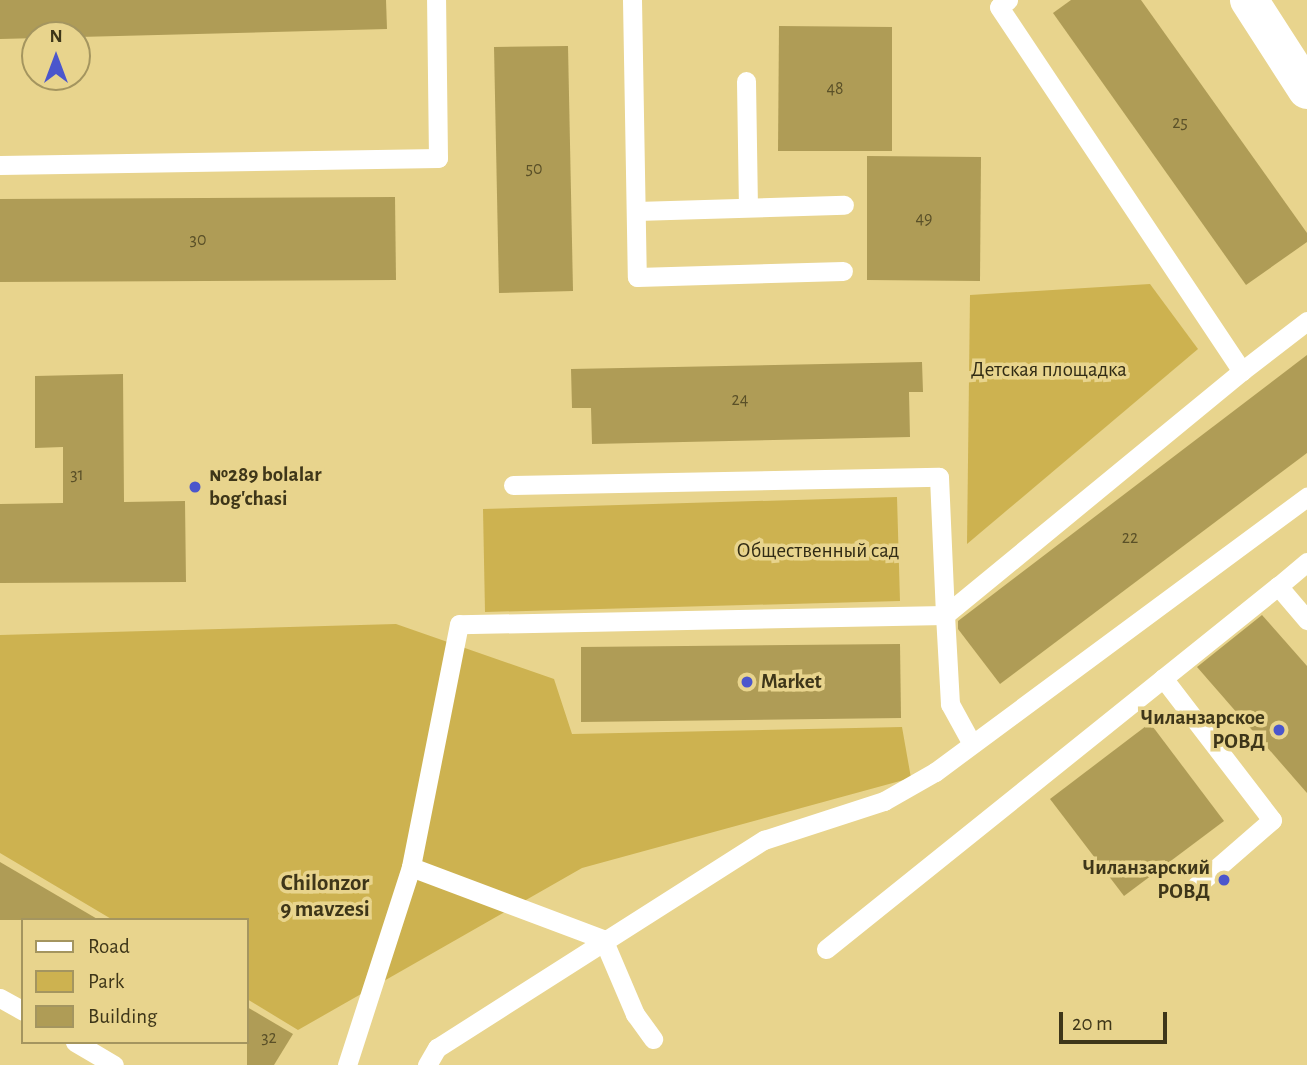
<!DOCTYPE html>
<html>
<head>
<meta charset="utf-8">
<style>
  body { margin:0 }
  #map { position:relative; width:1307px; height:1065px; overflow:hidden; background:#e8d48d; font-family:"Alegreya Sans",sans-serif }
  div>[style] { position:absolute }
  .green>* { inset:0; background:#cdb250 }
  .building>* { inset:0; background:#af9c56 }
  .lane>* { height:19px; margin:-9.5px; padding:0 9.5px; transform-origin:9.5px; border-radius:9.5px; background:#fff }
  .secondary>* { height:38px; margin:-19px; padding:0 19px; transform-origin:19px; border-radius:19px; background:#fff }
  .dots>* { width:19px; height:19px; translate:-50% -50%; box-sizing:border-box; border:4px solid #e8d48d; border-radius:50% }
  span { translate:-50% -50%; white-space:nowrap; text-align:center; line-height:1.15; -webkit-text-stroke:7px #e8d48d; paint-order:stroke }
  .number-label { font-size:18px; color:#5a5028 }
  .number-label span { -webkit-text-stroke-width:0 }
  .park-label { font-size:21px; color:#312b14 }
  .poi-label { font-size:21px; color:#3e3619; font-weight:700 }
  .left { translate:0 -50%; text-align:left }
  .right { translate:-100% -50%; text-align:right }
  .neighbourhood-label { font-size:23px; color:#3e3619; font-weight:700 }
  .legend { position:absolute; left:21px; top:918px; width:228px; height:126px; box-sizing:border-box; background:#e8d48d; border:2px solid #a4955f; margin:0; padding:9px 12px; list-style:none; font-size:21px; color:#3e3619 }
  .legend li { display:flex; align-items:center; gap:14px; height:35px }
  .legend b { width:35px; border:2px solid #a4955f }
  .north { position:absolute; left:21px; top:21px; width:70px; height:70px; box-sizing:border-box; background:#e8d48d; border:2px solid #a4955f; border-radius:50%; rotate:0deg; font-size:19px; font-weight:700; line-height:28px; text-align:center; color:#3e3619 }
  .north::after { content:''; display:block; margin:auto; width:24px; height:32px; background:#4b56cc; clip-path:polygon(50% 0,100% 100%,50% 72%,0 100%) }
  .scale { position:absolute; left:1059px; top:1012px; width:108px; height:32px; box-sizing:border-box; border:4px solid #3e3619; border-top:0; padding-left:9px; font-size:21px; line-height:24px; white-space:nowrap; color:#3e3619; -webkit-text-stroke:5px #e8d48d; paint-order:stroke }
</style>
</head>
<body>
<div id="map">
  <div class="green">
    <i style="clip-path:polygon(1150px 284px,1198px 349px,967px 544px,970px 295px)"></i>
    <i style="clip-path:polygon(897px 497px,900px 601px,485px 612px,483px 509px)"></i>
    <i style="clip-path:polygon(396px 624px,554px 679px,572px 734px,902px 727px,911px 778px,582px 868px,298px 1030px,247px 999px,247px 920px,113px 920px,0 853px,0 635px)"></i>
  </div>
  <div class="building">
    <i style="clip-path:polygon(0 0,386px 0,387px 29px,0 39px)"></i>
    <i style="clip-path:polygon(1071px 0,1141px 0,1307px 233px,1307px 242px,1246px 285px,1053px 13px)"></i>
    <i style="clip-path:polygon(779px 26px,892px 27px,892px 151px,778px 151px)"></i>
    <i style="clip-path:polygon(568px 46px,573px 291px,499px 293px,494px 47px)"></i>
    <i style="clip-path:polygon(867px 156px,981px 157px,980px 281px,867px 280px)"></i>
    <i style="clip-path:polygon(395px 197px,396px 280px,0 282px,0 199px)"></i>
    <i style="clip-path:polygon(1307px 355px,1307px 453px,1000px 684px,958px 629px,958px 621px)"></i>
    <i style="clip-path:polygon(922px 362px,923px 392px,909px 392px,910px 437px,592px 444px,591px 408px,572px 408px,571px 369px)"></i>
    <i style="clip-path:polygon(123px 374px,124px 502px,185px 501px,186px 582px,0 583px,0 504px,63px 503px,63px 447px,35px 448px,35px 376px)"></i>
    <i style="clip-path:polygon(1262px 615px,1307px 666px,1307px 793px,1197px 667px)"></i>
    <i style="clip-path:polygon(900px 644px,901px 718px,581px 722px,581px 647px)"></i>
    <i style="clip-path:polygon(1150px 723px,1224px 821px,1124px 896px,1050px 799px)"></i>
    <i style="clip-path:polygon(0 862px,99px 920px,0 920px)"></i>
    <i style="clip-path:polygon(247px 1007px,293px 1034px,274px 1065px,247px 1065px)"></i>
  </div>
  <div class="lane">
    <i style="left:632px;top:0;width:277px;rotate:89deg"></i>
    <i style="left:637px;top:277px;width:206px;rotate:-1.7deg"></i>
    <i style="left:1008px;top:0;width:11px;rotate:142deg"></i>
    <i style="left:999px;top:7px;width:438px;rotate:56.3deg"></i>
    <i style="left:1242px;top:371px;width:82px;rotate:-37.6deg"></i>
    <i style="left:746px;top:81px;width:126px;rotate:89.1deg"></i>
    <i style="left:0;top:165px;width:438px;rotate:-0.9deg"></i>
    <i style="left:438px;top:158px;width:158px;rotate:-90.7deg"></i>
    <i style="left:636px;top:211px;width:208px;rotate:-1.7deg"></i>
    <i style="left:513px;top:485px;width:426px;rotate:-1.1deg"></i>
    <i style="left:939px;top:477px;width:138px;rotate:87.5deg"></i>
    <i style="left:945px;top:615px;width:486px;rotate:178.9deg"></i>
    <i style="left:459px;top:624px;width:248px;rotate:101.2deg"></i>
    <i style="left:411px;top:867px;width:205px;rotate:20.6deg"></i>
    <i style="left:603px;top:939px;width:82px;rotate:66.9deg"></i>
    <i style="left:635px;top:1014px;width:31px;rotate:54deg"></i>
    <i style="left:1307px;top:562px;width:38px;rotate:140deg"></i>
    <i style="left:1278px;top:586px;width:45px;rotate:49.5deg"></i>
    <i style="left:1163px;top:678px;width:179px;rotate:52.5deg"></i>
    <i style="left:1272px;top:820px;width:101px;rotate:139deg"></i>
    <i style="left:972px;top:744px;width:46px;rotate:-118.8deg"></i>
    <i style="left:950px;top:704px;width:89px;rotate:-93.2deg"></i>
    <i style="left:945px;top:615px;width:384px;rotate:-39.4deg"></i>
    <i style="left:826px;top:949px;width:580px;rotate:-38.77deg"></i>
    <i style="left:0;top:998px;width:26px;rotate:29deg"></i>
    <i style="left:75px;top:1042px;width:45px;rotate:30.5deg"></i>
    <i style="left:347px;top:1065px;width:208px;rotate:-72.1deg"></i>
    <i style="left:427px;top:1065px;width:20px;rotate:-60deg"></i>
    <i style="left:437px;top:1048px;width:388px;rotate:-32.5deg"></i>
    <i style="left:764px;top:840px;width:126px;rotate:-18deg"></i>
    <i style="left:884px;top:801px;width:59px;rotate:-29.6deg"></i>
    <i style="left:935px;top:772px;width:463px;rotate:-36.5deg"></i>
  </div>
  <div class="secondary">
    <i style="left:1249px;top:0;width:107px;rotate:57.2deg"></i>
  </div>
  <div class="dots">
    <i style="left:195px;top:487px;background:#4b56cc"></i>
    <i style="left:747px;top:682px;background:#4b56cc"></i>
    <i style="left:1279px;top:730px;background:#4b56cc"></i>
    <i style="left:1224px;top:880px;background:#4b56cc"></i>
  </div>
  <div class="number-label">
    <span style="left:835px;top:89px">48</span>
    <span style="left:1180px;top:123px">25</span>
    <span style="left:534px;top:169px">50</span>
    <span style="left:924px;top:219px">49</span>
    <span style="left:198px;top:240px">30</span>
    <span style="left:740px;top:400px">24</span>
    <span style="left:77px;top:475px">31</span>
    <span style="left:1130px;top:538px">22</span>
    <span style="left:269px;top:1038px">32</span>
  </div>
  <div class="park-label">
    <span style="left:1049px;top:370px">Детская площадка</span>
    <span style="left:818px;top:551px">Общественный сад</span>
  </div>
  <div class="poi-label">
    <span class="left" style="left:209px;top:487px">№289 bolalar<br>bog'chasi</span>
    <span class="left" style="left:761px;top:682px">Market</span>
    <span class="right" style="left:1265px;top:730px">Чиланзарское<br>РОВД</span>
    <span class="right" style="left:1210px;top:880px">Чиланзарский<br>РОВД</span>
  </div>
  <div class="neighbourhood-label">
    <span style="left:325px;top:897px">Chilonzor<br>9 mavzesi</span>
  </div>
  <ul class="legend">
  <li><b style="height:9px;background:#fff"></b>Road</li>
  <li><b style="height:19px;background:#cdb250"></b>Park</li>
  <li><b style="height:19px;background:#af9c56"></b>Building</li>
  </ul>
  <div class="north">N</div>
  <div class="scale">20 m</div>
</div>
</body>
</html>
